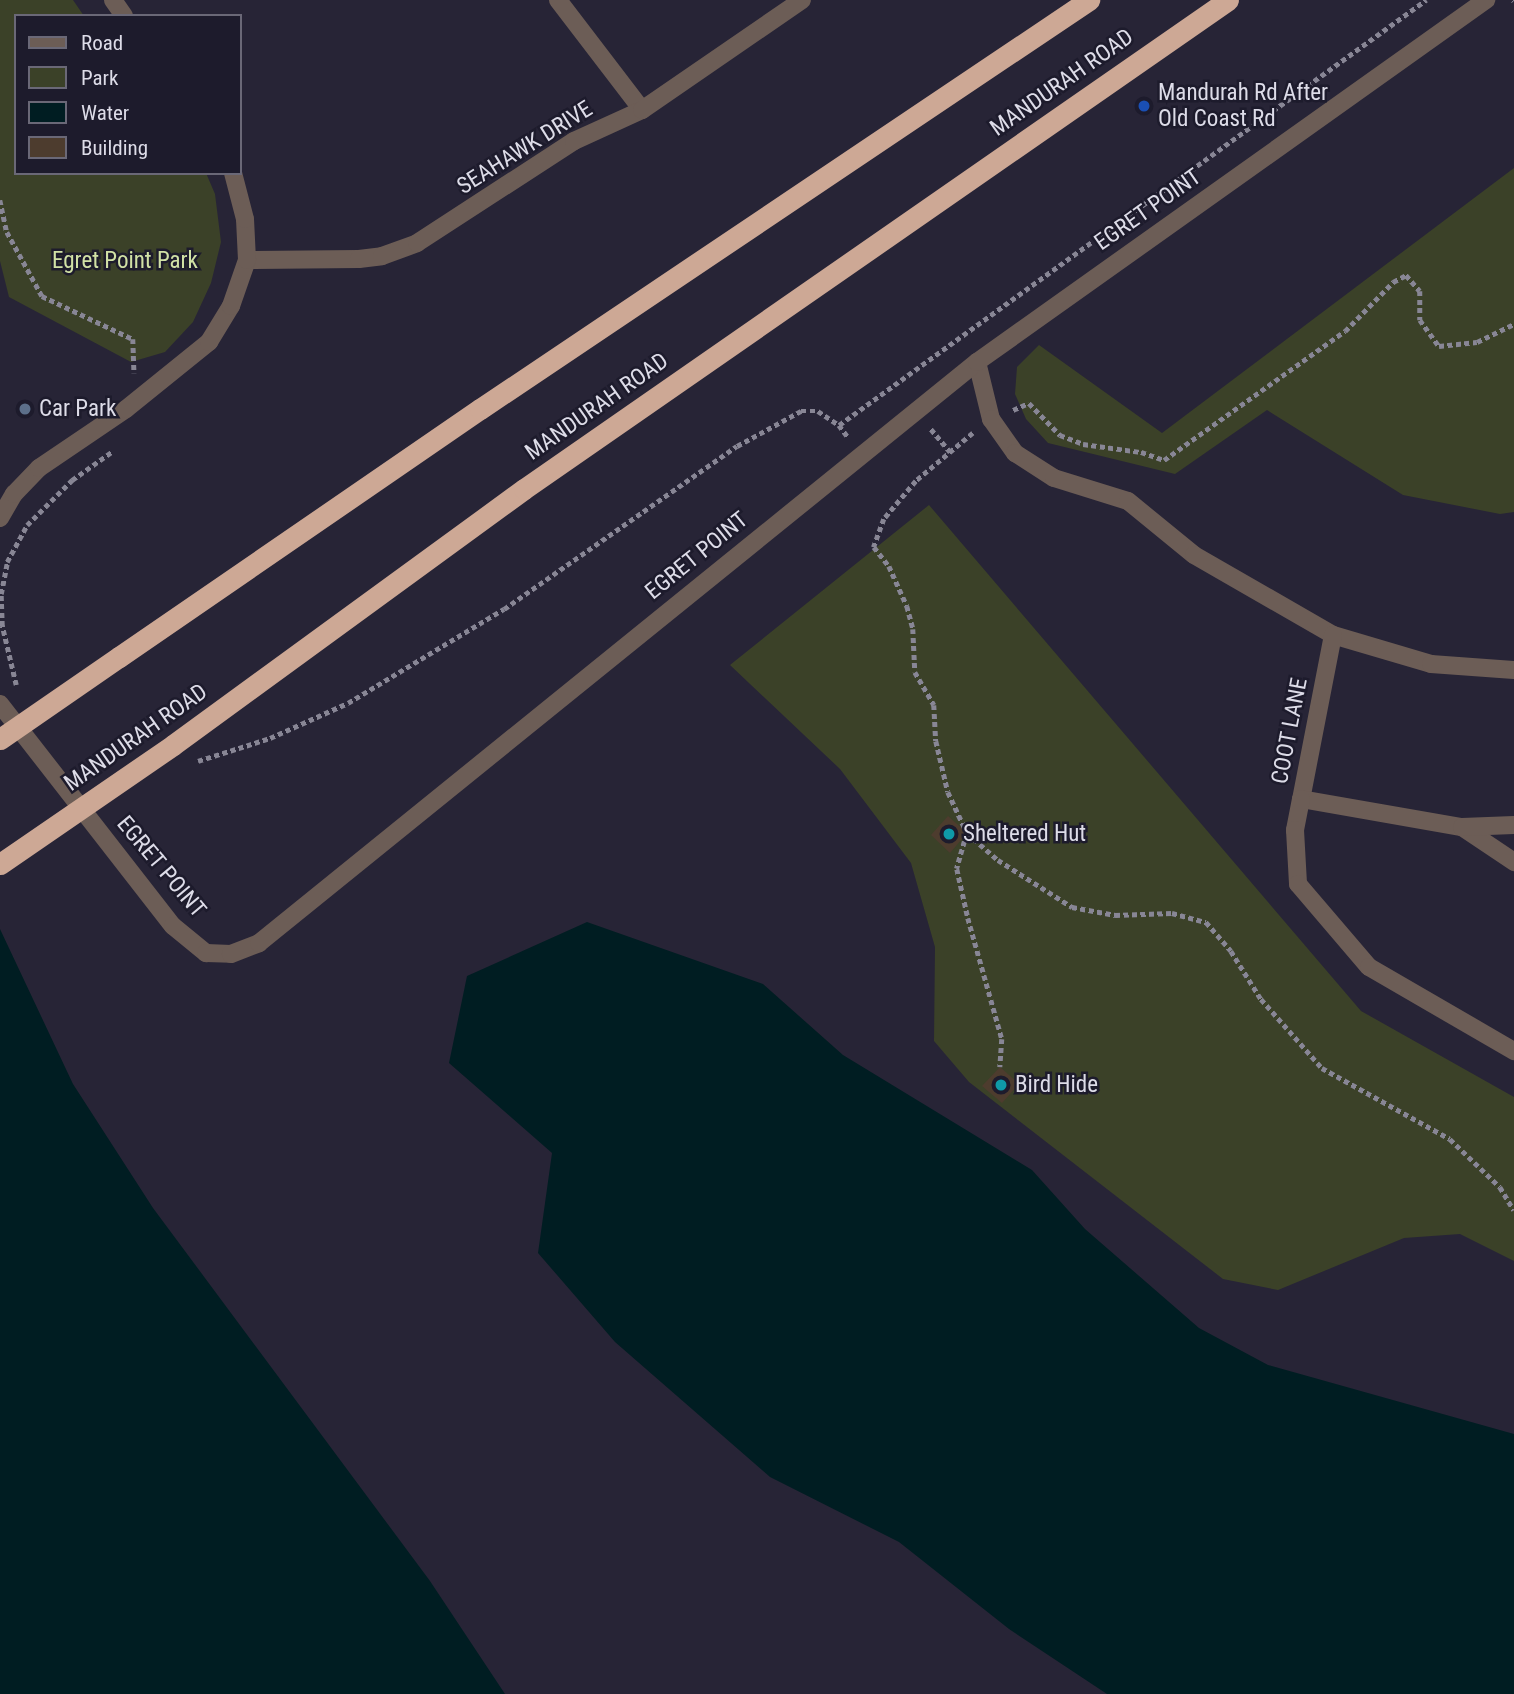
<!DOCTYPE html>
<html>
<head>
<meta charset="utf-8">
<style>
  body { margin:0 }
  #map { position:relative; width:1514px; height:1694px; overflow:hidden; background:#272436; font-family:"Roboto Condensed",sans-serif }
  div>[style] { position:absolute }
  .green>* { inset:0; background:#3b4128 }
  .water>* { inset:0; background:#001d22 }
  .building>* { inset:0; background:#4d3c2e }
  .path>* { height:4.5px; margin-top:-2.25px; transform-origin:0; background:repeating-linear-gradient(90deg,#888695 0 5px,transparent 0 8.5px) }
  .minor>* { height:18px; margin:-9px; padding:0 9px; transform-origin:9px; border-radius:9px; background:#6c5d56 }
  .highway>* { height:21px; margin:-10.5px; padding:0 10.5px; transform-origin:10.5px; border-radius:10.5px; background:#cda895 }
  .highway-bridge>* { height:21px; margin:-10.5px; padding:0 10.5px; transform-origin:10.5px; border-radius:10.5px; background:#cda895 }
  .dots>* { width:19px; height:19px; translate:-50% -50%; box-sizing:border-box; border:4px solid #1d1b2c; border-radius:50% }
  span { translate:-50% -50%; white-space:nowrap; text-align:center; line-height:1.15; -webkit-text-stroke:5px #1d1b2c; paint-order:stroke }
  .street-label { font-size:23px; color:#dddce8 }
  .poi-label { font-size:23px; color:#dddce8 }
  .left { translate:0 -50%; text-align:left }
  .park-label { font-size:23px; color:#d1e1a5 }
  .legend { position:absolute; left:14px; top:14px; width:228px; height:161px; box-sizing:border-box; background:#1d1b2c; border:2px solid #6a6877; margin:0; padding:9px 12px; list-style:none; font-size:21px; color:#dddce8 }
  .legend li { display:flex; align-items:center; gap:14px; height:35px }
  .legend b { width:35px; border:2px solid #6a6877 }
</style>
</head>
<body>
<div id="map">
  <div class="green">
    <i style="clip-path:polygon(0 0,73px 0,84px 16px,16px 16px,16px 173px,206px 173px,215px 194px,221px 242px,211px 283px,193px 322px,165px 352px,131px 362px,9px 297px,0 261px)"></i>
    <i style="clip-path:polygon(1514px 168px,1514px 512px,1500px 514px,1403px 495px,1267px 410px,1175px 474px,1048px 443px,1026px 419px,1015px 394px,1017px 367px,1039px 345px,1162px 433px)"></i>
    <i style="clip-path:polygon(929px 505px,1361px 1011px,1514px 1097px,1514px 1261px,1460px 1234px,1404px 1238px,1278px 1290px,1223px 1279px,969px 1082px,934px 1041px,935px 947px,911px 863px,840px 769px,730px 665px)"></i>
  </div>
  <div class="water">
    <i style="clip-path:polygon(587px 922px,763px 984px,843px 1055px,1032px 1170px,1085px 1229px,1199px 1328px,1268px 1365px,1514px 1434px,1514px 1694px,1107px 1694px,1009px 1629px,899px 1542px,770px 1477px,615px 1342px,538px 1253px,552px 1153px,449px 1063px,467px 976px)"></i>
    <i style="clip-path:polygon(0 929px,73px 1084px,153px 1208px,430px 1581px,505px 1694px,0 1694px)"></i>
  </div>
  <div class="building">
    <i style="clip-path:polygon(948px 816px,967px 833px,950px 853px,931px 835px)"></i>
    <i style="clip-path:polygon(1000px 1067px,1019px 1084px,1002px 1103px,982px 1086px)"></i>
  </div>
  <div class="path">
    <i style="left:1513px;top:0;width:1px;rotate:45deg"></i>
    <i style="left:0;top:200px;width:33px;rotate:78deg"></i>
    <i style="left:7px;top:232px;width:73px;rotate:61.3deg"></i>
    <i style="left:42px;top:296px;width:101px;rotate:25.3deg"></i>
    <i style="left:133px;top:339px;width:34px;rotate:88deg"></i>
    <i style="left:1013px;top:410px;width:17px;rotate:-24deg"></i>
    <i style="left:1029px;top:403px;width:45px;rotate:45.9deg"></i>
    <i style="left:1060px;top:435px;width:25px;rotate:21deg"></i>
    <i style="left:1083px;top:444px;width:59px;rotate:7.9deg"></i>
    <i style="left:1141px;top:452px;width:24px;rotate:19deg"></i>
    <i style="left:1164px;top:460px;width:222px;rotate:-35.5deg"></i>
    <i style="left:1345px;top:331px;width:69px;rotate:-45.6deg"></i>
    <i style="left:1393px;top:282px;width:15px;rotate:-28deg"></i>
    <i style="left:1406px;top:275px;width:21px;rotate:49deg"></i>
    <i style="left:1420px;top:291px;width:29px;rotate:90deg"></i>
    <i style="left:1420px;top:320px;width:32px;rotate:54deg"></i>
    <i style="left:1439px;top:346px;width:38px;rotate:-6deg"></i>
    <i style="left:1477px;top:342px;width:41px;rotate:-25.9deg"></i>
    <i style="left:839px;top:425px;width:725px;rotate:-35.91deg"></i>
    <i style="left:931px;top:429px;width:30px;rotate:50deg"></i>
    <i style="left:973px;top:433px;width:75px;rotate:139.9deg"></i>
    <i style="left:916px;top:481px;width:50px;rotate:130.1deg"></i>
    <i style="left:884px;top:519px;width:30px;rotate:110deg"></i>
    <i style="left:874px;top:547px;width:24px;rotate:52deg"></i>
    <i style="left:889px;top:566px;width:44px;rotate:65.8deg"></i>
    <i style="left:907px;top:606px;width:24px;rotate:75deg"></i>
    <i style="left:913px;top:629px;width:43px;rotate:87.3deg"></i>
    <i style="left:915px;top:672px;width:38px;rotate:60deg"></i>
    <i style="left:934px;top:705px;width:36px;rotate:87deg"></i>
    <i style="left:936px;top:741px;width:52px;rotate:76.8deg"></i>
    <i style="left:948px;top:792px;width:45px;rotate:65.1deg"></i>
    <i style="left:967px;top:833px;width:41px;rotate:41.1deg"></i>
    <i style="left:998px;top:860px;width:88px;rotate:32.4deg"></i>
    <i style="left:1072px;top:907px;width:44px;rotate:10.5deg"></i>
    <i style="left:1115px;top:915px;width:57px;rotate:-2deg"></i>
    <i style="left:1172px;top:913px;width:35px;rotate:15deg"></i>
    <i style="left:1206px;top:922px;width:38px;rotate:49deg"></i>
    <i style="left:1231px;top:951px;width:57px;rotate:58deg"></i>
    <i style="left:1261px;top:999px;width:92px;rotate:48.5deg"></i>
    <i style="left:1322px;top:1068px;width:146px;rotate:29deg"></i>
    <i style="left:1450px;top:1139px;width:69px;rotate:43.8deg"></i>
    <i style="left:1500px;top:1187px;width:27px;rotate:59deg"></i>
    <i style="left:16px;top:685px;width:61px;rotate:-103.3deg"></i>
    <i style="left:2px;top:626px;width:32px;rotate:-92deg"></i>
    <i style="left:1px;top:594px;width:33px;rotate:-79deg"></i>
    <i style="left:7px;top:562px;width:42px;rotate:-61.6deg"></i>
    <i style="left:27px;top:525px;width:64px;rotate:-45deg"></i>
    <i style="left:72px;top:480px;width:50px;rotate:-35.3deg"></i>
    <i style="left:198px;top:761px;width:76px;rotate:-17.7deg"></i>
    <i style="left:270px;top:738px;width:85px;rotate:-24.2deg"></i>
    <i style="left:348px;top:703px;width:182px;rotate:-31.1deg"></i>
    <i style="left:504px;top:609px;width:284px;rotate:-35deg"></i>
    <i style="left:737px;top:446px;width:73px;rotate:-28.7deg"></i>
    <i style="left:801px;top:411px;width:17px"></i>
    <i style="left:818px;top:411px;width:25px;rotate:34deg"></i>
    <i style="left:839px;top:425px;width:15px;rotate:53deg"></i>
    <i style="left:967px;top:833px;width:37px;rotate:106deg"></i>
    <i style="left:957px;top:869px;width:50px;rotate:77.3deg"></i>
    <i style="left:968px;top:918px;width:126px;rotate:74.3deg"></i>
    <i style="left:1002px;top:1039px;width:28px;rotate:94deg"></i>
  </div>
  <div class="minor">
    <i style="left:113px;top:0;width:19px;rotate:55deg"></i>
    <i style="left:558px;top:0;width:138px;rotate:52.6deg"></i>
    <i style="left:247px;top:260px;width:112px;rotate:-0.5deg"></i>
    <i style="left:359px;top:259px;width:23px;rotate:-7deg"></i>
    <i style="left:382px;top:256px;width:37px;rotate:-20deg"></i>
    <i style="left:417px;top:243px;width:187px;rotate:-33deg"></i>
    <i style="left:574px;top:141px;width:75px;rotate:-24.5deg"></i>
    <i style="left:642px;top:110px;width:194px;rotate:-34.5deg"></i>
    <i style="left:977px;top:362px;width:59px;rotate:76.2deg"></i>
    <i style="left:991px;top:419px;width:42px;rotate:54.8deg"></i>
    <i style="left:1015px;top:453px;width:46px;rotate:32.7deg"></i>
    <i style="left:1054px;top:478px;width:77px;rotate:17.3deg"></i>
    <i style="left:1128px;top:501px;width:85px;rotate:39.3deg"></i>
    <i style="left:1194px;top:555px;width:160px;rotate:29.9deg"></i>
    <i style="left:1333px;top:635px;width:102px;rotate:16.5deg"></i>
    <i style="left:1431px;top:664px;width:83px;rotate:4.1deg"></i>
    <i style="left:0;top:518px;width:28px;rotate:-60deg"></i>
    <i style="left:14px;top:494px;width:36px;rotate:-46deg"></i>
    <i style="left:39px;top:468px;width:105px;rotate:-34.1deg"></i>
    <i style="left:126px;top:409px;width:107px;rotate:-38.9deg"></i>
    <i style="left:209px;top:342px;width:42px;rotate:-58.6deg"></i>
    <i style="left:231px;top:306px;width:49px;rotate:-70.8deg"></i>
    <i style="left:247px;top:260px;width:41px;rotate:-92.8deg"></i>
    <i style="left:245px;top:219px;width:48px;rotate:-104.6deg"></i>
    <i style="left:1333px;top:635px;width:167px;rotate:101deg"></i>
    <i style="left:1301px;top:799px;width:163px;rotate:9.9deg"></i>
    <i style="left:1462px;top:827px;width:63px;rotate:33.9deg"></i>
    <i style="left:0;top:704px;width:281px;rotate:52.1deg"></i>
    <i style="left:173px;top:926px;width:43px;rotate:39.3deg"></i>
    <i style="left:206px;top:953px;width:25px;rotate:2deg"></i>
    <i style="left:231px;top:954px;width:30px;rotate:-21deg"></i>
    <i style="left:259px;top:943px;width:924px;rotate:-38.98deg"></i>
    <i style="left:977px;top:362px;width:625px;rotate:-35.42deg"></i>
    <i style="left:1301px;top:799px;width:32px;rotate:101deg"></i>
    <i style="left:1295px;top:830px;width:54px;rotate:86.8deg"></i>
    <i style="left:1298px;top:884px;width:109px;rotate:49.5deg"></i>
    <i style="left:1369px;top:967px;width:168px;rotate:30.1deg"></i>
    <i style="left:1462px;top:827px;width:52px;rotate:-2.2deg"></i>
  </div>
  <div class="highway">
    <i style="left:119px;top:657px;width:438px;rotate:-34.5deg"></i>
    <i style="left:480px;top:409px;width:734px;rotate:-33.89deg"></i>
    <i style="left:173px;top:745px;width:434px;rotate:-36.1deg"></i>
    <i style="left:524px;top:489px;width:857px;rotate:-34.78deg"></i>
  </div>
  <div class="highway-bridge">
    <i style="left:0;top:739px;width:145px;rotate:-34.6deg"></i>
    <i style="left:0;top:864px;width:210px;rotate:-34.5deg"></i>
  </div>
  <div class="dots">
    <i style="left:1144px;top:106px;background:#1a4fb4"></i>
    <i style="left:25px;top:409px;background:#5c6f8a"></i>
    <i style="left:949px;top:834px;background:#0f9aa8"></i>
    <i style="left:1001px;top:1085px;background:#0f9aa8"></i>
  </div>
  <div class="street-label">
    <span style="left:1062px;top:83px;rotate:-35deg">MANDURAH ROAD</span>
    <span style="left:525px;top:148px;rotate:-32deg">SEAHAWK DRIVE</span>
    <span style="left:1148px;top:210px;rotate:-35deg">EGRET POINT</span>
    <span style="left:597px;top:407px;rotate:-35deg">MANDURAH ROAD</span>
    <span style="left:697px;top:556px;rotate:-39deg">EGRET POINT</span>
    <span style="left:1290px;top:731px;rotate:-79deg">COOT LANE</span>
    <span style="left:136px;top:738px;rotate:-35deg">MANDURAH ROAD</span>
    <span style="left:161px;top:867px;rotate:50deg">EGRET POINT</span>
  </div>
  <div class="poi-label">
    <span class="left" style="left:1158px;top:106px">Mandurah Rd After<br>Old Coast Rd</span>
    <span class="left" style="left:39px;top:409px">Car Park</span>
    <span class="left" style="left:963px;top:834px">Sheltered Hut</span>
    <span class="left" style="left:1015px;top:1085px">Bird Hide</span>
  </div>
  <div class="park-label">
    <span style="left:125px;top:261px">Egret Point Park</span>
  </div>
  <ul class="legend">
  <li><b style="height:9px;background:#6c5d56"></b>Road</li>
  <li><b style="height:19px;background:#3b4128"></b>Park</li>
  <li><b style="height:19px;background:#001d22"></b>Water</li>
  <li><b style="height:19px;background:#4d3c2e"></b>Building</li>
  </ul>
</div>
</body>
</html>
